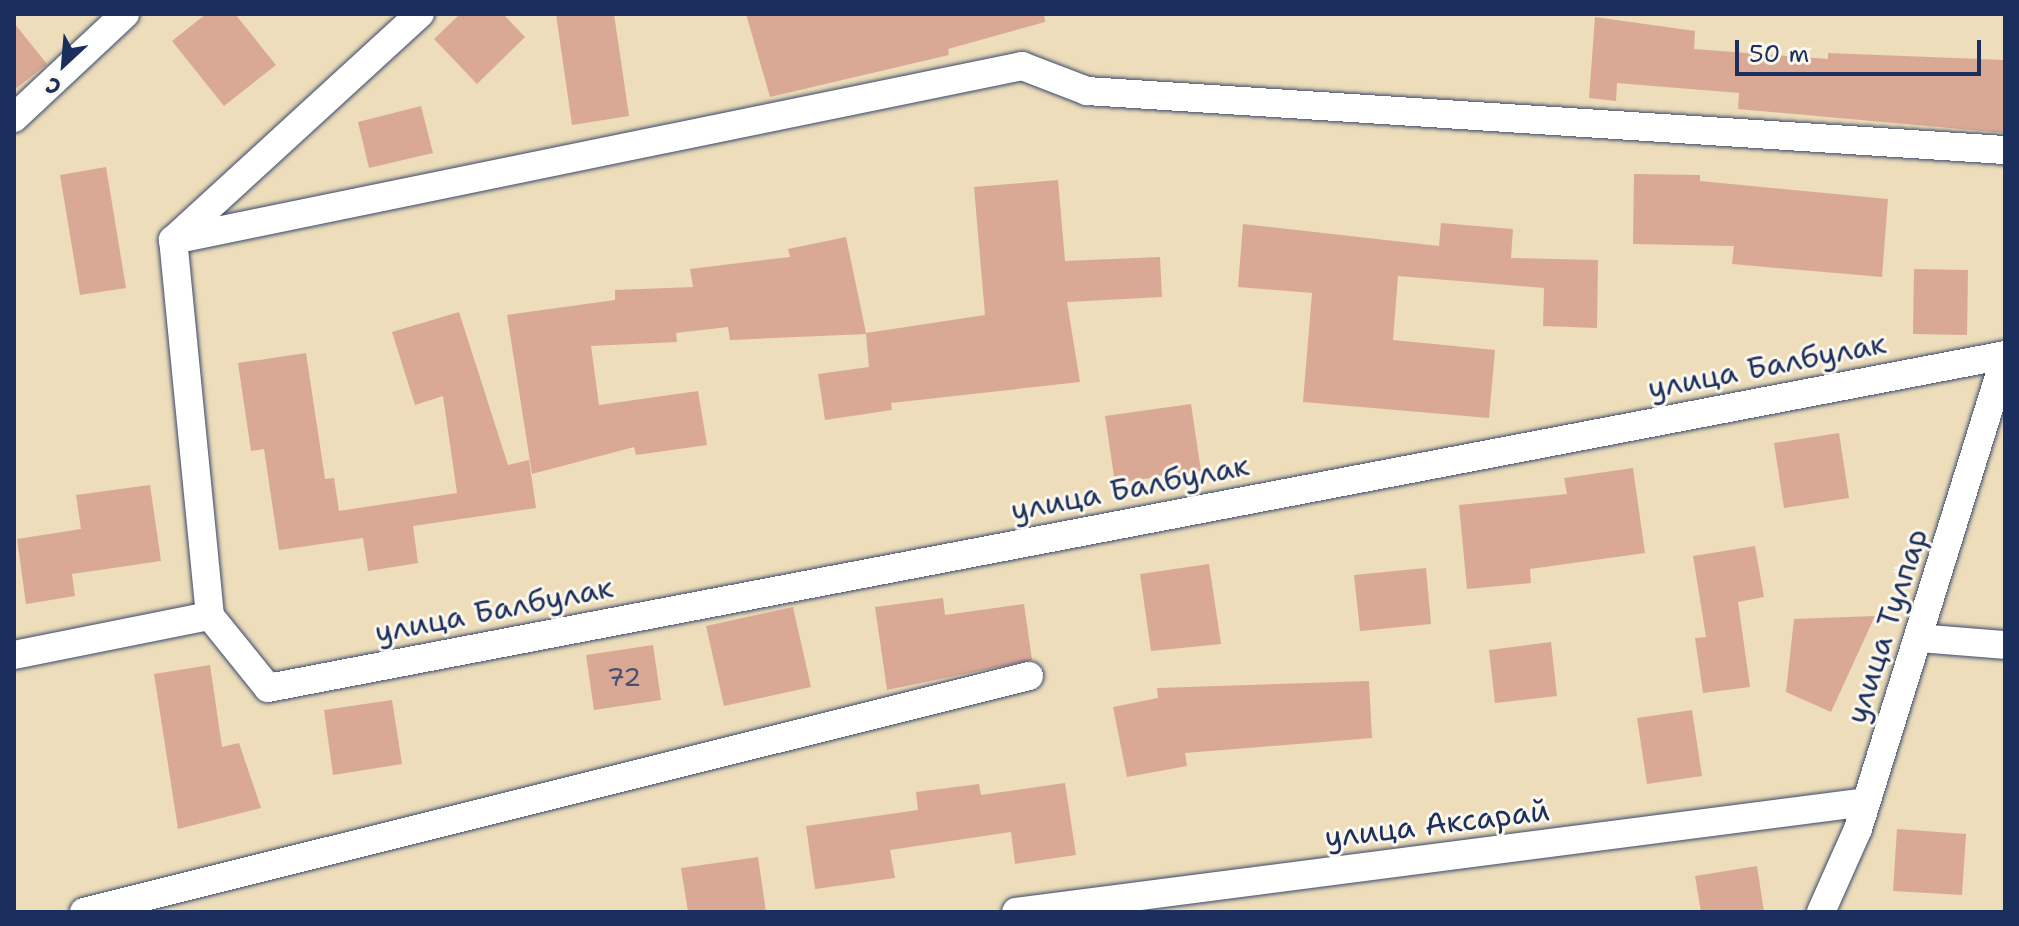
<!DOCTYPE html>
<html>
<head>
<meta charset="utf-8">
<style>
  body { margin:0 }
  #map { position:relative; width:2019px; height:926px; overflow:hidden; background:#edddba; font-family:"Shantell Sans",sans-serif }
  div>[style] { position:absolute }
  .building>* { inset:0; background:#daa996 }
  .roads { filter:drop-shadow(0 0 2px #3a496c) drop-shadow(0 0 2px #3a496c) }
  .street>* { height:28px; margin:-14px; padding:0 14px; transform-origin:14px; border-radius:14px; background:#fff }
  span { translate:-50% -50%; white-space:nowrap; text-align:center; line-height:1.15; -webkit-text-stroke:6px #fbf7ec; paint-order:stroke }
  .number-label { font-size:26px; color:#4b4e6c }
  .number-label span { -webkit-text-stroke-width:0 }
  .street-label { font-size:30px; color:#1b2f5e }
  .frame { position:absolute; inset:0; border:16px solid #1b2f5e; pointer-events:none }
  .north { position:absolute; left:24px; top:24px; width:80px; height:80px; -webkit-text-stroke:6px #fbf7ec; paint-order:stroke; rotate:206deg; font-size:22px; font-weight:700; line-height:32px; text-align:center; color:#1b2f5e }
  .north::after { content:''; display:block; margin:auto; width:28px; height:36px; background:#1b2f5e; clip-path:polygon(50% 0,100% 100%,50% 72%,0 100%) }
  .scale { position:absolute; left:1735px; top:40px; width:246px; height:36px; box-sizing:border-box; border:4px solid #1b2f5e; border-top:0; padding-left:10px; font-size:24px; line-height:28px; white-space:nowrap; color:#1b2f5e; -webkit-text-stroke:6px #fbf7ec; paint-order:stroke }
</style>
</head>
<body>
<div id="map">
  <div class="building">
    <i style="clip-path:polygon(206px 14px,235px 14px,276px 65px,224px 106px,172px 41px)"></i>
    <i style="clip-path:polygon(460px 14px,503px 14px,525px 37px,477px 84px,434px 39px)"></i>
    <i style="clip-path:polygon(556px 14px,614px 14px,629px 116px,572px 125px)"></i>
    <i style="clip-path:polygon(746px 14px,1044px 14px,1045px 22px,948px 49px,949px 55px,770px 97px)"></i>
    <i style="clip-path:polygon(1595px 17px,1695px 31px,1694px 49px,1828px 59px,1828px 53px,2005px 60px,2005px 133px,1738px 109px,1739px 93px,1617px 83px,1616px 101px,1589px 98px)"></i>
    <i style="clip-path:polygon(14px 23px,47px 64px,14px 90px)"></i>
    <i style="clip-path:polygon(421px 106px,433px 153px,369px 168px,358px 122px)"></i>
    <i style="clip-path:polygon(106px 167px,126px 288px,80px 295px,60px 175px)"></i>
    <i style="clip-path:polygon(1634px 174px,1700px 175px,1700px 181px,1888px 199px,1882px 277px,1732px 264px,1734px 246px,1633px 244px)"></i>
    <i style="clip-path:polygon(1058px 180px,1065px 261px,1160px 257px,1162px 297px,1067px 302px,1080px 382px,891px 403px,892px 410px,825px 420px,818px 374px,869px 367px,866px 334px,730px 340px,728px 327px,676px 333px,677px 342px,591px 346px,599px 405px,698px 391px,707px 445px,636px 455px,634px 447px,532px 474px,507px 315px,615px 300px,615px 290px,693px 287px,690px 269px,790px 257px,788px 249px,846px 237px,866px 333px,985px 315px,974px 187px)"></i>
    <i style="clip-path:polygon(1441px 223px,1513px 229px,1511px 258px,1598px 260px,1597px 328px,1543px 326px,1544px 288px,1398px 276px,1393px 340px,1495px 350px,1489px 418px,1303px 402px,1312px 293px,1238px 287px,1243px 224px,1439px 246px)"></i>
    <i style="clip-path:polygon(1914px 269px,1968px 270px,1967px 335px,1913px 334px)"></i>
    <i style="clip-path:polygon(459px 312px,508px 465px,529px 460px,536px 508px,413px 526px,418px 563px,368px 571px,363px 538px,279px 550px,264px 449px,251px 451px,238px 363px,306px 353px,325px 479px,334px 478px,339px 511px,457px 493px,443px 396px,415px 405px,392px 332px)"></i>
    <i style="clip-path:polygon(1191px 404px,1201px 471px,1115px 483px,1105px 416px)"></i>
    <i style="clip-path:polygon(1839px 433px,1849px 498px,1784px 508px,1774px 443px)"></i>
    <i style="clip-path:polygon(1633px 468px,1645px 553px,1530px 569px,1531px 583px,1467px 589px,1459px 505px,1567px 494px,1564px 478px)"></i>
    <i style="clip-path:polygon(150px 485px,161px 561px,72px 574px,75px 596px,26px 604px,17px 539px,81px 529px,76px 495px)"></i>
    <i style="clip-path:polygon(1755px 546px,1764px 597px,1738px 602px,1750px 687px,1703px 693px,1695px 638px,1706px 637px,1693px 556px)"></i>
    <i style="clip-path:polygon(1209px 564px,1221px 644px,1151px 651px,1140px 574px)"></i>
    <i style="clip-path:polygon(1426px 568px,1431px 624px,1360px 631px,1354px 575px)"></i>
    <i style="clip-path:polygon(943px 598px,945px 615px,1024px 604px,1032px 660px,887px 690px,875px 607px)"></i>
    <i style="clip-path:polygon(793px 607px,811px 687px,724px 706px,706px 626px)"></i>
    <i style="clip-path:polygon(1875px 616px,1831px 712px,1786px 692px,1794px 619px)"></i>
    <i style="clip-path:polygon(1551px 642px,1557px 696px,1495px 703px,1489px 650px)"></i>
    <i style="clip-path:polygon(653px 645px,661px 700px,594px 710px,586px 655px)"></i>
    <i style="clip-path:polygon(210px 665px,222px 747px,239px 743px,261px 808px,178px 829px,154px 674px)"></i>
    <i style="clip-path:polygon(1369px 681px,1372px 738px,1185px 753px,1187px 766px,1127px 777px,1113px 707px,1158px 698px,1157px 688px)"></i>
    <i style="clip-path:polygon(392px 700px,402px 764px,333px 775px,324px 710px)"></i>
    <i style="clip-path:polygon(1692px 710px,1702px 776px,1647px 784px,1637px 718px)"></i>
    <i style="clip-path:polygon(1065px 783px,1076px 855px,1015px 864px,1011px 832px,890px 850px,895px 878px,815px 889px,806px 826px,918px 810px,916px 792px,979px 784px,981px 795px)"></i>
    <i style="clip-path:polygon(1897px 829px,1966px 834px,1962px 895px,1893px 891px)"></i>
    <i style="clip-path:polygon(758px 857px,766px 912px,688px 912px,681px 868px)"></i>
    <i style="clip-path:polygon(1757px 866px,1764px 912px,1701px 912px,1695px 876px)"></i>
  </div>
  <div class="roads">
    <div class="street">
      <i style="left:14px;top:118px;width:152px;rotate:-43.1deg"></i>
      <i style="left:173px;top:240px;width:335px;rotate:-42.5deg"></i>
      <i style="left:210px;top:616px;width:378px;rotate:-95.6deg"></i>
      <i style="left:173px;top:240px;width:867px;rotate:-11.58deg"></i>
      <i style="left:1022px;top:66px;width:70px;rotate:21deg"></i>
      <i style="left:1087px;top:91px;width:920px;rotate:3.68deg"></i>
      <i style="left:1918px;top:638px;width:87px;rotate:4.6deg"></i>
      <i style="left:14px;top:655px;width:200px;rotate:-11.3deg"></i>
      <i style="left:210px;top:616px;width:92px;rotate:51.1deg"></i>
      <i style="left:268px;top:688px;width:1769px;rotate:-10.85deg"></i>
      <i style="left:84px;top:912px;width:974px;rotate:-14.02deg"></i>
      <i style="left:1016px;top:912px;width:857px;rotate:-7.37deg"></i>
      <i style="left:1821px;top:912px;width:91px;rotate:-66deg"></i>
      <i style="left:1858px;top:829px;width:495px;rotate:-72.7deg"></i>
    </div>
  </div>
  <div class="number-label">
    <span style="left:624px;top:677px">72</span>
  </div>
  <div class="street-label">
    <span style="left:1767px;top:366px;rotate:-11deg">улица Балбулак</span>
    <span style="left:1130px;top:488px;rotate:-11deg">улица Балбулак</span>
    <span style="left:494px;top:610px;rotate:-11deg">улица Балбулак</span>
    <span style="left:1887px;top:626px;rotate:-72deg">улица Тулпар</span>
    <span style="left:1437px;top:824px;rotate:-7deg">улица Аксарай</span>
  </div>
  <div class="frame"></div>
  <div class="north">С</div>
  <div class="scale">50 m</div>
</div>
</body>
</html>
